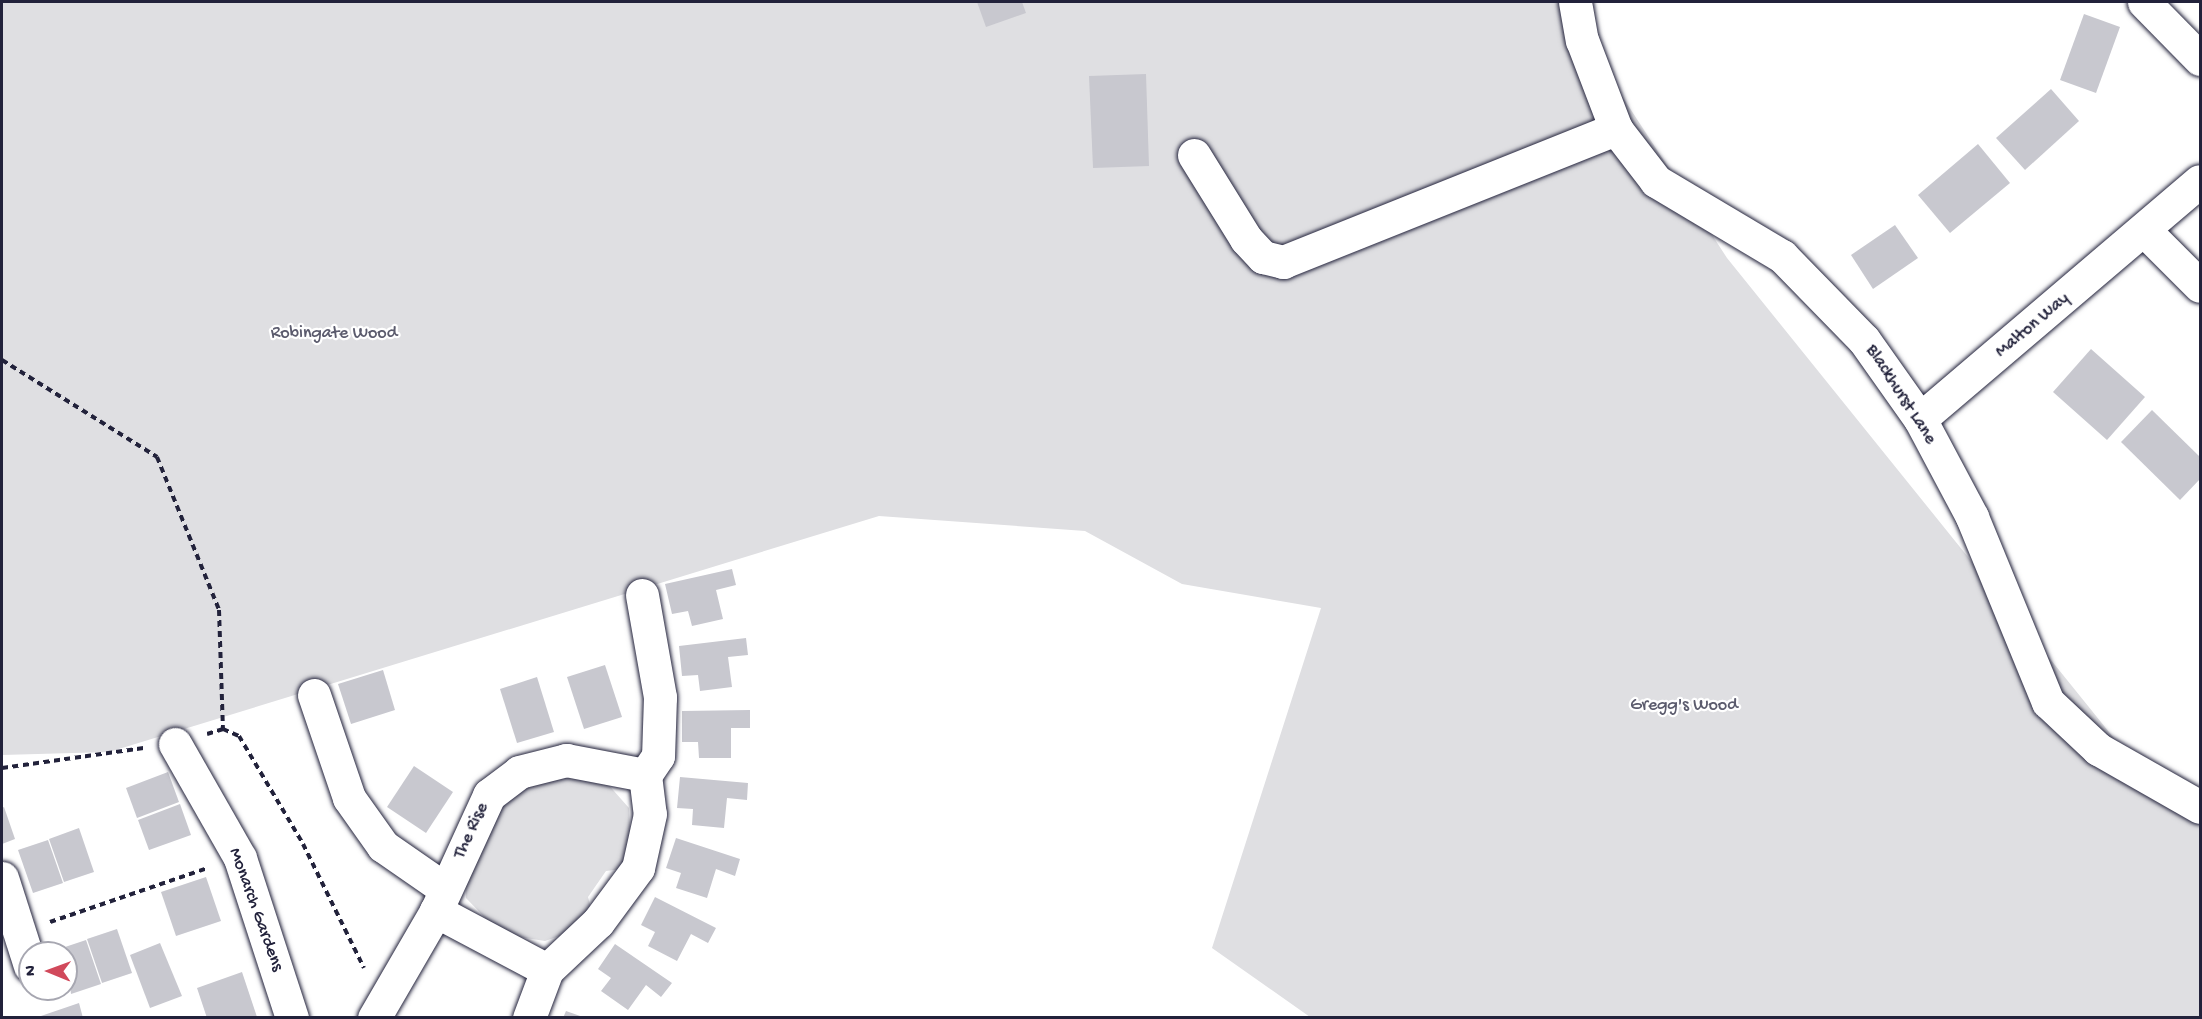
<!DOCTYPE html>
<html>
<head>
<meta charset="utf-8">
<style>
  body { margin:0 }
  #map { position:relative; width:2202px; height:1019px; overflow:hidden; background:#fff; font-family:"Gochi Hand",sans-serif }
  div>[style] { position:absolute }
  .green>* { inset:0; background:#dfdfe2 }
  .building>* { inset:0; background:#c8c8cf }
  .path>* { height:4px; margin-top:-2px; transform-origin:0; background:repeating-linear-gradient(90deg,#22223b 0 6px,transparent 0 10.5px) }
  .roads { filter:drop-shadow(0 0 2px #22223b) drop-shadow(0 0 2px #22223b) }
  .minor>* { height:33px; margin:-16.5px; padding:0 16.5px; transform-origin:16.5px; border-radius:16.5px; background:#fff }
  span { translate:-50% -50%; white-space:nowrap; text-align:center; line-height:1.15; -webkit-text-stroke:4.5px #fff; paint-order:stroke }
  .street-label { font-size:18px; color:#22223b }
  .park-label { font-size:18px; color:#5b5b6d }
  .frame { position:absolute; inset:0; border:3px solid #22223b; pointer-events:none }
  .north { position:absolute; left:18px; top:941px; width:60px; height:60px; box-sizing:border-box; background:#fff; border:2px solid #a7a7b1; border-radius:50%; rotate:271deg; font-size:16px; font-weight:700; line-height:24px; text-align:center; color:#22223b }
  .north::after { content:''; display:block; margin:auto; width:21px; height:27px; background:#d1495b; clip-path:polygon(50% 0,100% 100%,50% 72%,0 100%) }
</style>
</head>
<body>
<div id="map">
  <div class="green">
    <i style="clip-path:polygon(2px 2px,1561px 2px,1727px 258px,2134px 763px,2200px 796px,2200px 1017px,1310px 1017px,1212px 948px,1321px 608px,1182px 584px,1085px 531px,879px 516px,109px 752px,2px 755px)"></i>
    <i style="clip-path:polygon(566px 773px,606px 782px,629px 808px,631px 849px,622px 869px,606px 871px,588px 897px,592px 912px,568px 933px,545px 941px,519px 937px,491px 924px,466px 898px,465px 877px,498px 803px,524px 780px)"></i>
  </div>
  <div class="building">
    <i style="clip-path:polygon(977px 2px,1022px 2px,1026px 13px,986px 27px)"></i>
    <i style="clip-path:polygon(2084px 14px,2120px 27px,2096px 93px,2060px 80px)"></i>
    <i style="clip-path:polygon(1146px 74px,1149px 166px,1093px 168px,1089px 76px)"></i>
    <i style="clip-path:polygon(2051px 89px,2079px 121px,2025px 170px,1996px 138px)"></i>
    <i style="clip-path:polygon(1978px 144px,2010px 183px,1950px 233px,1918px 195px)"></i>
    <i style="clip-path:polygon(1895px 225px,1918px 258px,1873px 289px,1851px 255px)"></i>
    <i style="clip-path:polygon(2091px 349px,2145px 397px,2107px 440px,2053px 392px)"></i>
    <i style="clip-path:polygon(2152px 410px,2200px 457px,2200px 479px,2180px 500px,2121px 442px)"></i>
    <i style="clip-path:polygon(732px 569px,736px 585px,716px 590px,723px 619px,692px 626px,688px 611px,672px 614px,665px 584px)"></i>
    <i style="clip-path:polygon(746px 638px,748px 655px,728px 657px,732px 687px,700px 691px,698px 675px,682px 676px,679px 646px)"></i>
    <i style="clip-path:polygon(605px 665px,622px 717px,584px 729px,567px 677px)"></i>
    <i style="clip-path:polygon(383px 670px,395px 710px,351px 724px,338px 684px)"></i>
    <i style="clip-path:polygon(537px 677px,554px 732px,517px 743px,500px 689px)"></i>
    <i style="clip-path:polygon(750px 710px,750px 728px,731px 728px,731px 758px,699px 758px,698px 742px,682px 742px,682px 711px)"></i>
    <i style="clip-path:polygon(414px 766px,453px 792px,426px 833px,387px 807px)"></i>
    <i style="clip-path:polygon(168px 772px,179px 802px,137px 818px,126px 788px)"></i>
    <i style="clip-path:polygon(680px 777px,748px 783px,747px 800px,727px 798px,724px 828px,692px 825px,693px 809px,677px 808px)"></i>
    <i style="clip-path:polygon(180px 804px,191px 835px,149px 850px,138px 820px)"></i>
    <i style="clip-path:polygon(4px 807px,15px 839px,2px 844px,2px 808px)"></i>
    <i style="clip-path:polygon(79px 828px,94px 872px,64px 882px,49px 839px)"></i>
    <i style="clip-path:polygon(676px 838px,740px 859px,735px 876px,716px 869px,707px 898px,676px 888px,681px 873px,666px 868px)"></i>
    <i style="clip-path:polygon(48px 840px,63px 883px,33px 893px,18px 850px)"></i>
    <i style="clip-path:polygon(206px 877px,221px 921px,176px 936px,161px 892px)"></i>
    <i style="clip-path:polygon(655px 897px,716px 928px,708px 943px,691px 934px,677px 961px,648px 946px,655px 932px,641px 925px)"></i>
    <i style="clip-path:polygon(117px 929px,132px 973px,102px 983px,87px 939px)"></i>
    <i style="clip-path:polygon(86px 940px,101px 984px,71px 994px,66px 953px,56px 950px)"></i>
    <i style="clip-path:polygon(160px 943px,182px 996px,150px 1008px,130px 955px)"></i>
    <i style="clip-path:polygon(615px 944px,672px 983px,661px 997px,646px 985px,628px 1010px,601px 991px,611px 978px,598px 969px)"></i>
    <i style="clip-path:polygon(242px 972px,257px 1017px,207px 1018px,197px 988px)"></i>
    <i style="clip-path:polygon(79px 1003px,83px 1018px,38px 1018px,38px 1017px)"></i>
    <i style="clip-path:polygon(566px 1011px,583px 1017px,583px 1018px,563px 1018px)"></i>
  </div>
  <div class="path">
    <i style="left:2px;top:360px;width:183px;rotate:32deg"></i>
    <i style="left:157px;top:457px;width:165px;rotate:67.9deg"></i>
    <i style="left:219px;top:610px;width:119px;rotate:88.1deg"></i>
    <i style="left:223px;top:729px;width:17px;rotate:24deg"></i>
    <i style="left:239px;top:736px;width:126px;rotate:59.3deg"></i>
    <i style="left:303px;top:844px;width:138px;rotate:63.8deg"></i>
    <i style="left:207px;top:734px;width:17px;rotate:-17deg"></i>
    <i style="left:2px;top:768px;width:143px;rotate:-8deg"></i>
    <i style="left:50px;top:922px;width:167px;rotate:-18.9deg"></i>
  </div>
  <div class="roads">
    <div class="minor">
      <i style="left:1575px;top:2px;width:39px;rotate:80deg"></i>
      <i style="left:1582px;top:40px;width:95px;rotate:69.1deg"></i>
      <i style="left:1616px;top:129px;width:66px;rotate:52.4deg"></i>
      <i style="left:1656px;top:181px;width:147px;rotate:30.8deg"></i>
      <i style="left:1782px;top:256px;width:117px;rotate:45.7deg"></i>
      <i style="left:1864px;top:340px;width:97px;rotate:54.7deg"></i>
      <i style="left:1920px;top:419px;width:111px;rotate:62deg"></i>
      <i style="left:1972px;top:517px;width:200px;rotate:67.7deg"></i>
      <i style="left:2048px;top:702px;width:69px;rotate:43.2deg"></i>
      <i style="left:2098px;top:749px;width:117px;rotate:29.6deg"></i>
      <i style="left:2144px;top:2px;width:80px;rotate:45.5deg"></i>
      <i style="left:1194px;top:155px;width:99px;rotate:58.2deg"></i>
      <i style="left:1246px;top:239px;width:25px;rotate:47deg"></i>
      <i style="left:1263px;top:257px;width:21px;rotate:14deg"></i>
      <i style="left:1283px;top:262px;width:359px;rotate:-21.8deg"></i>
      <i style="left:2146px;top:232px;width:76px;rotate:45deg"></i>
      <i style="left:1920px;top:419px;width:367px;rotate:-40.4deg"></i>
      <i style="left:642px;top:595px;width:104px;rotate:80deg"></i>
      <i style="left:660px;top:697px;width:59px;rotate:91.9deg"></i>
      <i style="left:658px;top:756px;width:23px;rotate:124deg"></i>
      <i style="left:314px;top:695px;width:109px;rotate:71.2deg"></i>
      <i style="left:349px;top:798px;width:59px;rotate:54.7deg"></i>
      <i style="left:383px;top:846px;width:75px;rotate:34.7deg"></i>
      <i style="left:175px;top:744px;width:131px;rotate:60.3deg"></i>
      <i style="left:240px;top:858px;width:168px;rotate:72deg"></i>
      <i style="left:2px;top:878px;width:92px;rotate:72.3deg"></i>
      <i style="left:374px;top:1018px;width:124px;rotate:-59.9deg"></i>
      <i style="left:436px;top:911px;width:128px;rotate:-65.4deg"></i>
      <i style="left:489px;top:795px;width:38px;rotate:-37deg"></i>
      <i style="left:519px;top:772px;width:49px;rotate:-14.3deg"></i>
      <i style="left:566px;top:760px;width:80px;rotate:10.8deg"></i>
      <i style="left:645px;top:775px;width:39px;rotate:83deg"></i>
      <i style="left:650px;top:814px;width:55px;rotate:102.5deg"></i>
      <i style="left:638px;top:868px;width:67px;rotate:126.5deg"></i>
      <i style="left:598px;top:922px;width:70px;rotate:136.7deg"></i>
      <i style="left:547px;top:970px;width:126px;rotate:-152deg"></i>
      <i style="left:529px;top:1018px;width:51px;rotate:-69.4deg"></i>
    </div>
  </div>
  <div class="street-label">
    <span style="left:2033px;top:326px;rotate:-40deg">Malton Way</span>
    <span style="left:1900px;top:395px;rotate:57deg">Blackhurst Lane</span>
    <span style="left:472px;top:831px;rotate:-65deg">The Rise</span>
    <span style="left:255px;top:910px;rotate:70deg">Monarch Gardens</span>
  </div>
  <div class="park-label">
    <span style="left:334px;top:334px">Robingate Wood</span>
    <span style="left:1684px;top:706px">Gregg's Wood</span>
  </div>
  <div class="frame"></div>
  <div class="north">N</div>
</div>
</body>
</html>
